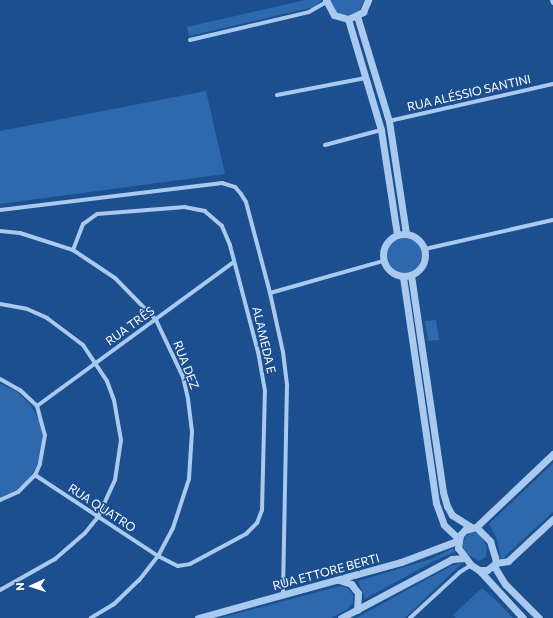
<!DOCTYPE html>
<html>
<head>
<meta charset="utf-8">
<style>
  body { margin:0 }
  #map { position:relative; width:553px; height:618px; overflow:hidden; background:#1b4f8f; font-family:Commissioner,sans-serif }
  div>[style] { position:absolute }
  .green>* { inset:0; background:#2e69ad }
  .round { border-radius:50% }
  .minor>* { height:4px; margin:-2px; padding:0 2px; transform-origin:2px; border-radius:2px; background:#a9c9ee }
  .tertiary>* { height:7px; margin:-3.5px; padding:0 3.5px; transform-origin:3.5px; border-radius:3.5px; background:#a9c9ee }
  .tertiary>.ring { margin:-3.5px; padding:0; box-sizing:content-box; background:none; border:7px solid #a9c9ee; border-radius:50% }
  span { translate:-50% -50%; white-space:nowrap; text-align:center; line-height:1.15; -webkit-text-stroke:3px #1b4f8f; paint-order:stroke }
  .street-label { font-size:12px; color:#fff }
  .north { position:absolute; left:12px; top:566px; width:40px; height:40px; -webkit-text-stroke:3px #1b4f8f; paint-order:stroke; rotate:267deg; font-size:11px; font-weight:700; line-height:16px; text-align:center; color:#fff }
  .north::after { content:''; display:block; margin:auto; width:14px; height:18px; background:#fff; clip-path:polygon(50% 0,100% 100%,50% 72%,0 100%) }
</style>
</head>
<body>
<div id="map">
  <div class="green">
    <i style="clip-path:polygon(305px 0,322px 0,314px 7px,189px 36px,187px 27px)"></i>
    <i style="clip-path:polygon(328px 0,364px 0,359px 11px,344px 16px,336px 13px)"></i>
    <i style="clip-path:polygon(206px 91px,225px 174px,0 204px,0 131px)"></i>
    <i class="round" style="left:386px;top:237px;width:36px;height:36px"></i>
    <i style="clip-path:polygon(436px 320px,439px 340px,428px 341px,425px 321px)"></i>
    <i style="clip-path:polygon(0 384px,16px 391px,30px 404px,40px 422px,43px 441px,39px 461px,30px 478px,15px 491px,0 497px)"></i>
    <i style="clip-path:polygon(553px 463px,553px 512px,501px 560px,497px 539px,489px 524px)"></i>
    <i style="clip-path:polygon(472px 532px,480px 533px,487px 547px,486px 557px,479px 561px,465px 553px,463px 545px,465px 537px)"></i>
    <i style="clip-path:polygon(453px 548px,455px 552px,432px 562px,365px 599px,358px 581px,431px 559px)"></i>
    <i style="clip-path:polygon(462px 563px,405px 618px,356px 618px,451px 566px)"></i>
    <i style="clip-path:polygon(340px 586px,348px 588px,353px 595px,353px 603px,348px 609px,331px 618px,220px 618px)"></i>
    <i style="clip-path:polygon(482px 588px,497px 601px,513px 618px,456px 618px,453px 615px)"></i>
  </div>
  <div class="minor">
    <i style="left:552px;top:0;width:3px;rotate:72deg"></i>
    <i style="left:190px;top:40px;width:122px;rotate:-13.2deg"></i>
    <i style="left:309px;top:12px;width:20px;rotate:-30deg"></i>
    <i style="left:277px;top:95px;width:90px;rotate:-10.9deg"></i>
    <i style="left:389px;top:121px;width:168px;rotate:-12.7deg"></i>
    <i style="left:325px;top:145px;width:58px;rotate:-15deg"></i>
    <i style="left:0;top:210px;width:224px;rotate:-6.9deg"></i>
    <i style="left:222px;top:183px;width:14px;rotate:17deg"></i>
    <i style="left:235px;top:187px;width:9px;rotate:49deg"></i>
    <i style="left:241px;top:194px;width:9px;rotate:58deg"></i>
    <i style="left:246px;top:202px;width:94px;rotate:75.2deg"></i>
    <i style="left:270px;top:293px;width:60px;rotate:77.6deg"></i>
    <i style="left:283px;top:352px;width:32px;rotate:83deg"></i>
    <i style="left:287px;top:384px;width:210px;rotate:91.1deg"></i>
    <i style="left:0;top:231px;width:20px;rotate:6deg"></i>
    <i style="left:20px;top:233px;width:56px;rotate:17.8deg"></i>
    <i style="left:73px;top:250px;width:50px;rotate:33.7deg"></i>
    <i style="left:115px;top:278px;width:59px;rotate:45.7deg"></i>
    <i style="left:156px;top:320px;width:63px;rotate:64.7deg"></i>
    <i style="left:183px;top:377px;width:23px;rotate:77deg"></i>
    <i style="left:188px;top:399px;width:33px;rotate:83deg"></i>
    <i style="left:192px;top:432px;width:47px;rotate:93.7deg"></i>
    <i style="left:189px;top:479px;width:52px;rotate:108.1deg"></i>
    <i style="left:173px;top:528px;width:32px;rotate:118deg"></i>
    <i style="left:158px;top:556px;width:31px;rotate:128deg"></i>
    <i style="left:139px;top:580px;width:35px;rotate:136deg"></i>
    <i style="left:114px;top:604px;width:27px;rotate:149deg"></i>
    <i style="left:425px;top:249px;width:131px;rotate:-12.8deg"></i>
    <i style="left:270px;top:293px;width:117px;rotate:-15.8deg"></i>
    <i style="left:0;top:304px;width:27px;rotate:10deg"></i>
    <i style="left:27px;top:309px;width:22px;rotate:24deg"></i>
    <i style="left:47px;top:318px;width:45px;rotate:36.9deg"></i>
    <i style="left:83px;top:345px;width:43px;rotate:56.3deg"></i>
    <i style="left:107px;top:381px;width:20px;rotate:70deg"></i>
    <i style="left:114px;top:400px;width:41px;rotate:80.1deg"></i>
    <i style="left:121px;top:440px;width:40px;rotate:98.5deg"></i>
    <i style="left:115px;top:480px;width:41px;rotate:114.7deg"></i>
    <i style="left:98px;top:517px;width:21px;rotate:129deg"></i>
    <i style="left:85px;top:533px;width:40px;rotate:139deg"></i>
    <i style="left:55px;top:559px;width:63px;rotate:150.6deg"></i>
    <i style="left:0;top:379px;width:23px;rotate:29deg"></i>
    <i style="left:20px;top:390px;width:23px;rotate:43deg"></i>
    <i style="left:37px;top:406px;width:30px;rotate:75deg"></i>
    <i style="left:45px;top:435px;width:29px;rotate:100deg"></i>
    <i style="left:40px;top:464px;width:12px;rotate:114deg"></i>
    <i style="left:35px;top:475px;width:24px;rotate:135deg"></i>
    <i style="left:18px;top:492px;width:20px;rotate:156deg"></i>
    <i style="left:37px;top:406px;width:244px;rotate:-36.2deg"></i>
    <i style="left:35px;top:475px;width:147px;rotate:33.4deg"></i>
    <i style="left:158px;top:556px;width:22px;rotate:27deg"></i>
    <i style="left:178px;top:566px;width:12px;rotate:-9deg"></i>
    <i style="left:190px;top:564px;width:64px;rotate:-28.2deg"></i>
    <i style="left:246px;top:534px;width:16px;rotate:-45deg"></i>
    <i style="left:257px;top:523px;width:14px;rotate:-69deg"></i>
    <i style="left:262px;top:510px;width:119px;rotate:-88.6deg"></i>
    <i style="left:265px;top:391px;width:40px;rotate:-100deg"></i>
    <i style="left:258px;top:352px;width:111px;rotate:-104.7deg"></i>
    <i style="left:230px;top:245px;width:21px;rotate:-113deg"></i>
    <i style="left:222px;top:226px;width:23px;rotate:-139deg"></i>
    <i style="left:205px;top:211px;width:20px;rotate:-169deg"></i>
    <i style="left:185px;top:207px;width:88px;rotate:175.5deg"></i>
    <i style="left:97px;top:214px;width:17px;rotate:144deg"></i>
    <i style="left:83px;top:224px;width:28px;rotate:111deg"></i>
    <i style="left:410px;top:618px;width:68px;rotate:-42.6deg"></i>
    <i style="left:460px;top:572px;width:13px;rotate:-32deg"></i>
  </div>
  <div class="tertiary">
    <i style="left:326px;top:0;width:17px;rotate:62deg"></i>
    <i style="left:334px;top:15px;width:15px;rotate:16deg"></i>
    <i style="left:348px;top:19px;width:17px;rotate:-25deg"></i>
    <i style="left:363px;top:12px;width:13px;rotate:-67deg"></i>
    <i style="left:357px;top:16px;width:110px;rotate:73.1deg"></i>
    <i style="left:389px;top:121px;width:113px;rotate:81.4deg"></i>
    <i style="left:348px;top:19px;width:116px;rotate:73.4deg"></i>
    <i style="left:381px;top:130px;width:105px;rotate:81.3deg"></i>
    <i class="ring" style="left:383px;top:234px;width:35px;height:35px"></i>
    <i style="left:411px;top:275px;width:219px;rotate:81.6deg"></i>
    <i style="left:443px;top:492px;width:15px;rotate:74deg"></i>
    <i style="left:447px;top:506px;width:10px;rotate:61deg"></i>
    <i style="left:452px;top:515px;width:22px;rotate:32deg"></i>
    <i style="left:403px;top:277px;width:228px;rotate:81.7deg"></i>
    <i style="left:436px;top:503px;width:23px;rotate:70deg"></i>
    <i style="left:444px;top:525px;width:19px;rotate:43deg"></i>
    <i style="left:476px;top:527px;width:20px;rotate:45deg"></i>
    <i style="left:490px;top:541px;width:17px;rotate:73deg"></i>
    <i style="left:495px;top:557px;width:6px;rotate:81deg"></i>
    <i style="left:496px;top:563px;width:11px;rotate:142deg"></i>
    <i style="left:487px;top:570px;width:8px;rotate:180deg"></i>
    <i style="left:479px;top:570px;width:9px;rotate:-148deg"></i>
    <i style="left:471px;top:565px;width:21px;rotate:-127deg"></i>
    <i style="left:458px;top:548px;width:13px;rotate:-81deg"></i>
    <i style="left:460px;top:535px;width:7px;rotate:-45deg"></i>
    <i style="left:465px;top:530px;width:11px;rotate:-15deg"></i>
    <i style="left:476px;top:527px;width:106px;rotate:-43.5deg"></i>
    <i style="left:496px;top:563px;width:12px;rotate:-9deg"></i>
    <i style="left:508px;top:561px;width:62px;rotate:-43deg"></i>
    <i style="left:494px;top:566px;width:21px;rotate:59deg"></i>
    <i style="left:505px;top:584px;width:48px;rotate:45deg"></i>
    <i style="left:479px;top:570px;width:65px;rotate:47.5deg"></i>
    <i style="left:339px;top:580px;width:13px;rotate:18deg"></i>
    <i style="left:351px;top:584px;width:11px;rotate:52deg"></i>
    <i style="left:358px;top:593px;width:17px;rotate:93deg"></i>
    <i style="left:198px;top:618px;width:211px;rotate:-15.4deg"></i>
    <i style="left:401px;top:562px;width:60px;rotate:-20.6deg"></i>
    <i style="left:341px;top:618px;width:126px;rotate:-28deg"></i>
    <i style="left:452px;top:559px;width:13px;rotate:-4deg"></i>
  </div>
  <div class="street-label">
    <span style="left:469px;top:93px;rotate:-13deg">RUA ALÉSSIO SANTINI</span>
    <span style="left:130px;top:326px;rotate:-36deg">RUA TRÊS</span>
    <span style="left:264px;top:340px;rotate:77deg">ALAMEDA E</span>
    <span style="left:186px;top:365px;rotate:69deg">RUA DEZ</span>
    <span style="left:102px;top:508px;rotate:33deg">RUA QUATRO</span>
    <span style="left:326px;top:572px;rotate:-15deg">RUA ETTORE BERTI</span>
  </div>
  <div class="north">N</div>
</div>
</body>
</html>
